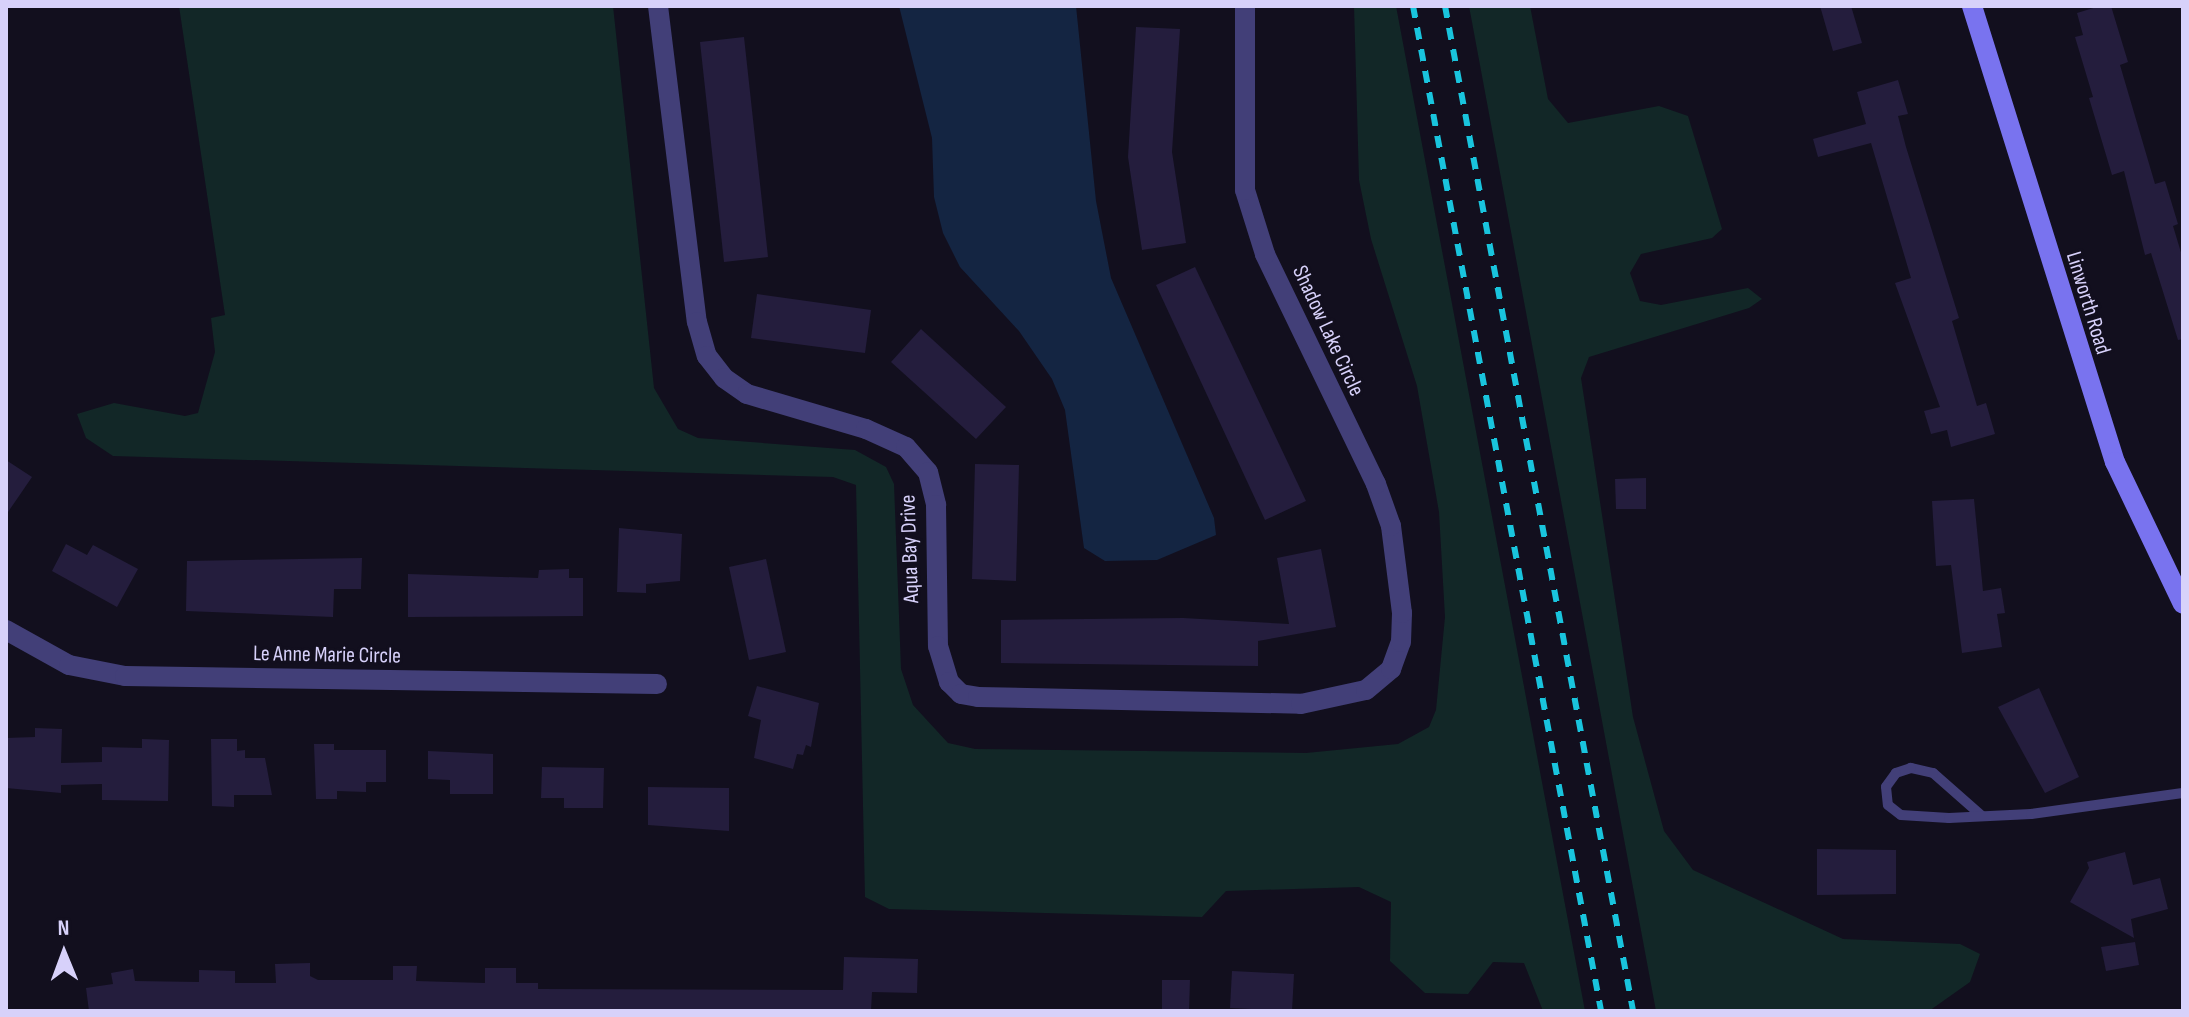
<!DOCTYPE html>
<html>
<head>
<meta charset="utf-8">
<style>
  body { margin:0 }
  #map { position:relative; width:2189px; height:1017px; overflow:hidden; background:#120f1e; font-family:"Sofia Sans Condensed",sans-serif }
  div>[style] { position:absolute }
  .green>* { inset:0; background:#122727 }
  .water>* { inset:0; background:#142542 }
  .building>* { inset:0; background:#241d3d }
  .lane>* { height:10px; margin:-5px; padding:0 5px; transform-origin:5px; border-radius:5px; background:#423f78 }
  .street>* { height:20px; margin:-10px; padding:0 10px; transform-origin:10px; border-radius:10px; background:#423f78 }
  .secondary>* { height:20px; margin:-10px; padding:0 10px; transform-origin:10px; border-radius:10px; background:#7973ef }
  .rail>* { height:6px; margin-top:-3px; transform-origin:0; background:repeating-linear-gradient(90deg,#19c4dd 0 12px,transparent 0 22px) }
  span { translate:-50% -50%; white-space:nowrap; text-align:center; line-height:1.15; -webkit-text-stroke:6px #120f1e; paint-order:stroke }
  .street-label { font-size:22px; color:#d7d1fa }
  .frame { position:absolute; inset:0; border:8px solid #d7d1fa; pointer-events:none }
  .north { position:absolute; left:24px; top:913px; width:80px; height:80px; -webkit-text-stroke:6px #120f1e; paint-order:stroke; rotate:359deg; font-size:22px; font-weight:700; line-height:32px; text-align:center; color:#d7d1fa }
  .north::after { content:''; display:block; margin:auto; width:28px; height:36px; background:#d7d1fa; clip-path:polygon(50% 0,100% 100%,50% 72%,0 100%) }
</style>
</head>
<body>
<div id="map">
  <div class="green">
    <i style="clip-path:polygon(179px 6px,613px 6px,654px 388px,678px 429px,698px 438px,855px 450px,886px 467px,894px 484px,901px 669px,913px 705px,948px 743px,975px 749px,1306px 753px,1398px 744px,1429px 727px,1436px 710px,1445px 617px,1439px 512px,1417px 386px,1371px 239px,1359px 180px,1354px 6px,1396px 6px,1585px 1011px,1543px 1011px,1524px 963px,1493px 962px,1468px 994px,1425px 993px,1390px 961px,1391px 902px,1359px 887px,1226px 891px,1202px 917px,889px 909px,865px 897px,856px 485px,833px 477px,113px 456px,86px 438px,77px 414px,114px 403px,185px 416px,198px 413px,215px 352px,211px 318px,225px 315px)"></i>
    <i style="clip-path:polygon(1469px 6px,1530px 6px,1548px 99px,1568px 123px,1659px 106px,1688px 116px,1722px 229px,1712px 238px,1641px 254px,1630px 273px,1640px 301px,1661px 305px,1748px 288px,1762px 299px,1749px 308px,1589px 357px,1581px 378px,1633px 717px,1664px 831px,1693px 870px,1843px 939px,1960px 944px,1980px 954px,1970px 982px,1929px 1011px,1656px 1011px)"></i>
  </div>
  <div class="water">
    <i style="clip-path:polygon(899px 6px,1076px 6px,1096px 201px,1111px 278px,1214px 518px,1216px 535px,1157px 560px,1105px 561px,1084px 548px,1065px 410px,1052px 379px,1019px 331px,960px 267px,943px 233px,934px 197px,932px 138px)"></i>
  </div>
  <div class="building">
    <i style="clip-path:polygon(1820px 6px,1851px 6px,1862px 43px,1833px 51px)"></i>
    <i style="clip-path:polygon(2100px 6px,2111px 6px,2128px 62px,2120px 65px,2155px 184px,2165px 181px,2178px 224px,2173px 226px,2183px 259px,2183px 339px,2178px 340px,2151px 253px,2145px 255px,2124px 171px,2112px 175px,2089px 98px,2093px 97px,2075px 37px,2083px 35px,2077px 13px)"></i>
    <i style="clip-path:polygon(1136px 27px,1180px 29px,1172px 152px,1186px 243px,1142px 250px,1128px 157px)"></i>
    <i style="clip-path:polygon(744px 37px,768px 257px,724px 262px,700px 42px)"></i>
    <i style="clip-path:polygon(1898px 80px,1908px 114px,1898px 116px,1906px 147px,1959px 318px,1952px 321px,1977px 406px,1986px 403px,1995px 434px,1951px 447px,1947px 430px,1931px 434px,1924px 411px,1940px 407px,1895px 283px,1911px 278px,1871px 143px,1818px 157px,1813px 139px,1866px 124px,1857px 92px)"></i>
    <i style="clip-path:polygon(1195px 267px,1306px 501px,1265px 520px,1156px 285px)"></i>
    <i style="clip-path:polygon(757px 294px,871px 310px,865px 353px,751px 338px)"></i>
    <i style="clip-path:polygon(921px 329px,1006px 407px,976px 439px,891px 362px)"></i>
    <i style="clip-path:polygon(6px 460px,32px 477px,6px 515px)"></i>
    <i style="clip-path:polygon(975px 464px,1019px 465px,1016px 581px,972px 579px)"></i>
    <i style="clip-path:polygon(1646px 478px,1646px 509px,1616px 509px,1615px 479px)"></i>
    <i style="clip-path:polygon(1974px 499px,1983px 591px,2001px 588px,2005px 613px,1997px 614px,2002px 647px,1962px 653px,1951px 565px,1936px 566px,1932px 501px)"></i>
    <i style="clip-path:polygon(619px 528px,682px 534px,680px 581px,646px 584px,646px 593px,617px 592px)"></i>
    <i style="clip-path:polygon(66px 544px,87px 555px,93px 545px,138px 569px,117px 607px,52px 571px)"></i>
    <i style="clip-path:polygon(1321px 549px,1336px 627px,1258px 641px,1258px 666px,1001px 663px,1001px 620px,1183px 618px,1289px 624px,1277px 558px)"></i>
    <i style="clip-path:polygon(362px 558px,361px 589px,334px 589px,333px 617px,186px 611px,187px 561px)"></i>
    <i style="clip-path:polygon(766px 559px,786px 652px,749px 660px,729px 567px)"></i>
    <i style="clip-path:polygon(569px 569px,569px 578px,583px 578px,583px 616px,408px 617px,408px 574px,538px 578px,539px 570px)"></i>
    <i style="clip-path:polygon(757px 686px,819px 703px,811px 747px,806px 745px,803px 755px,797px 754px,793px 769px,754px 758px,761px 720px,748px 716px)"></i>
    <i style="clip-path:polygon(2039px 688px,2079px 777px,2045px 793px,1998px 707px)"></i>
    <i style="clip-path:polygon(35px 728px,62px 729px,61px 763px,102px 762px,102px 747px,142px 748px,142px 739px,169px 740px,168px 801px,102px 800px,102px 784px,61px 785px,61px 793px,6px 788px,6px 738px,35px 737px)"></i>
    <i style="clip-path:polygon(211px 739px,237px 739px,237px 751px,245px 750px,245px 758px,265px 758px,272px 795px,234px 795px,234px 807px,212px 806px)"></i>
    <i style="clip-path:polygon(314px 744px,334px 744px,334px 750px,386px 750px,386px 782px,366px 782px,366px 792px,337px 791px,337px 799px,316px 799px)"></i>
    <i style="clip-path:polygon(428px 751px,493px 754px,493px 794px,450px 794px,450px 780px,428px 779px)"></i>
    <i style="clip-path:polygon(542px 767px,604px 768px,603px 808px,564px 808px,564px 798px,541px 798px)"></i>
    <i style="clip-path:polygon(648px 787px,729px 788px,729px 831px,648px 825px)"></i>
    <i style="clip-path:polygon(1817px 849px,1896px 850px,1896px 894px,1817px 895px)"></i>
    <i style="clip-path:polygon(2125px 852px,2133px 885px,2160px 878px,2168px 909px,2131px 919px,2134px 938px,2070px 902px,2089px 868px,2087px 862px)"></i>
    <i style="clip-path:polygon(2135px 942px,2139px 965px,2106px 971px,2101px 947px)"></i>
    <i style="clip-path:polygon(844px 957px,918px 959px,917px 993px,872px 992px,871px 1011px,89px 1011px,86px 988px,113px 984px,111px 973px,133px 969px,135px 981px,199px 982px,199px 970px,235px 971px,235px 983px,276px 983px,275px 964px,310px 963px,310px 976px,318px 980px,393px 980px,393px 966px,417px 966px,416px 981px,485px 983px,485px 968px,516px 968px,516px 983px,538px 983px,538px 989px,843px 990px)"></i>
    <i style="clip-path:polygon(1232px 971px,1294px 974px,1292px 1011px,1230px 1008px)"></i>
    <i style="clip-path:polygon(1162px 980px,1190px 980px,1189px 1011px,1162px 1011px)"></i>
  </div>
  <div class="lane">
    <i style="left:1982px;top:816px;width:65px;rotate:-138.7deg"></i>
    <i style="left:1933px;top:773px;width:23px;rotate:-167deg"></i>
    <i style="left:1911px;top:768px;width:16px;rotate:162deg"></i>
    <i style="left:1896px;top:773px;width:17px;rotate:126deg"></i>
    <i style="left:1886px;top:787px;width:18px;rotate:84deg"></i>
    <i style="left:1888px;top:805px;width:16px;rotate:38deg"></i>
    <i style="left:1901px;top:815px;width:48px;rotate:3.6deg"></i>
    <i style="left:1949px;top:818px;width:82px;rotate:-2.8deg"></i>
    <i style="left:2031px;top:814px;width:153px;rotate:-7.9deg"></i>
  </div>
  <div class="street">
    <i style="left:658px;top:6px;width:318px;rotate:83deg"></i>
    <i style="left:697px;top:322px;width:35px;rotate:74deg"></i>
    <i style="left:707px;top:356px;width:28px;rotate:52deg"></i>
    <i style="left:724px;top:378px;width:28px;rotate:35deg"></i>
    <i style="left:747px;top:394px;width:124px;rotate:16.4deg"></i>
    <i style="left:866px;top:429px;width:44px;rotate:24.2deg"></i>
    <i style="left:906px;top:447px;width:33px;rotate:49deg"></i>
    <i style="left:928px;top:472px;width:34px;rotate:76deg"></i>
    <i style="left:936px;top:505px;width:141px;rotate:89.2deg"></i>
    <i style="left:938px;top:646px;width:38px;rotate:73deg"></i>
    <i style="left:949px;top:682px;width:17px;rotate:45deg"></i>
    <i style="left:961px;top:694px;width:17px;rotate:10deg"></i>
    <i style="left:978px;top:697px;width:323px;rotate:1.2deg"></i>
    <i style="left:1301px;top:704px;width:66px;rotate:-12.2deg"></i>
    <i style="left:1366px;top:690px;width:33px;rotate:-40deg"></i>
    <i style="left:1391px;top:669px;width:29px;rotate:-70deg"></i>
    <i style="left:1401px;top:642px;width:29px;rotate:-88deg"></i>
    <i style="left:1402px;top:613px;width:88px;rotate:-97.2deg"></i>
    <i style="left:1391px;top:526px;width:45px;rotate:-109.7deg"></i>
    <i style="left:1376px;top:484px;width:255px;rotate:-115.8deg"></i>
    <i style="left:1265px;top:254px;width:67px;rotate:-107.4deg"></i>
    <i style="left:1245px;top:190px;width:184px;rotate:-90deg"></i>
    <i style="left:6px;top:630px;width:72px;rotate:29.1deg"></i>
    <i style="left:69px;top:665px;width:57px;rotate:11.1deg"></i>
    <i style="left:125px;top:676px;width:532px;rotate:0.86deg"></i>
  </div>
  <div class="secondary">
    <i style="left:1972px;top:6px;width:478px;rotate:72.6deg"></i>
    <i style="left:2115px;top:462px;width:157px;rotate:64.4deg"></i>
  </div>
  <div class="rail">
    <i style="left:1413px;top:6px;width:1022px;rotate:79.4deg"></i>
    <i style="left:1445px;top:6px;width:1022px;rotate:79.4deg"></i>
  </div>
  <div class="street-label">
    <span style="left:2088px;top:303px;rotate:73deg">Linworth Road</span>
    <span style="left:1328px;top:331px;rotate:65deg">Shadow Lake Circle</span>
    <span style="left:910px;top:549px;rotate:-92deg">Aqua Bay Drive</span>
    <span style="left:327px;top:655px;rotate:1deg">Le Anne Marie Circle</span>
  </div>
  <div class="frame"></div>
  <div class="north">N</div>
</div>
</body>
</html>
